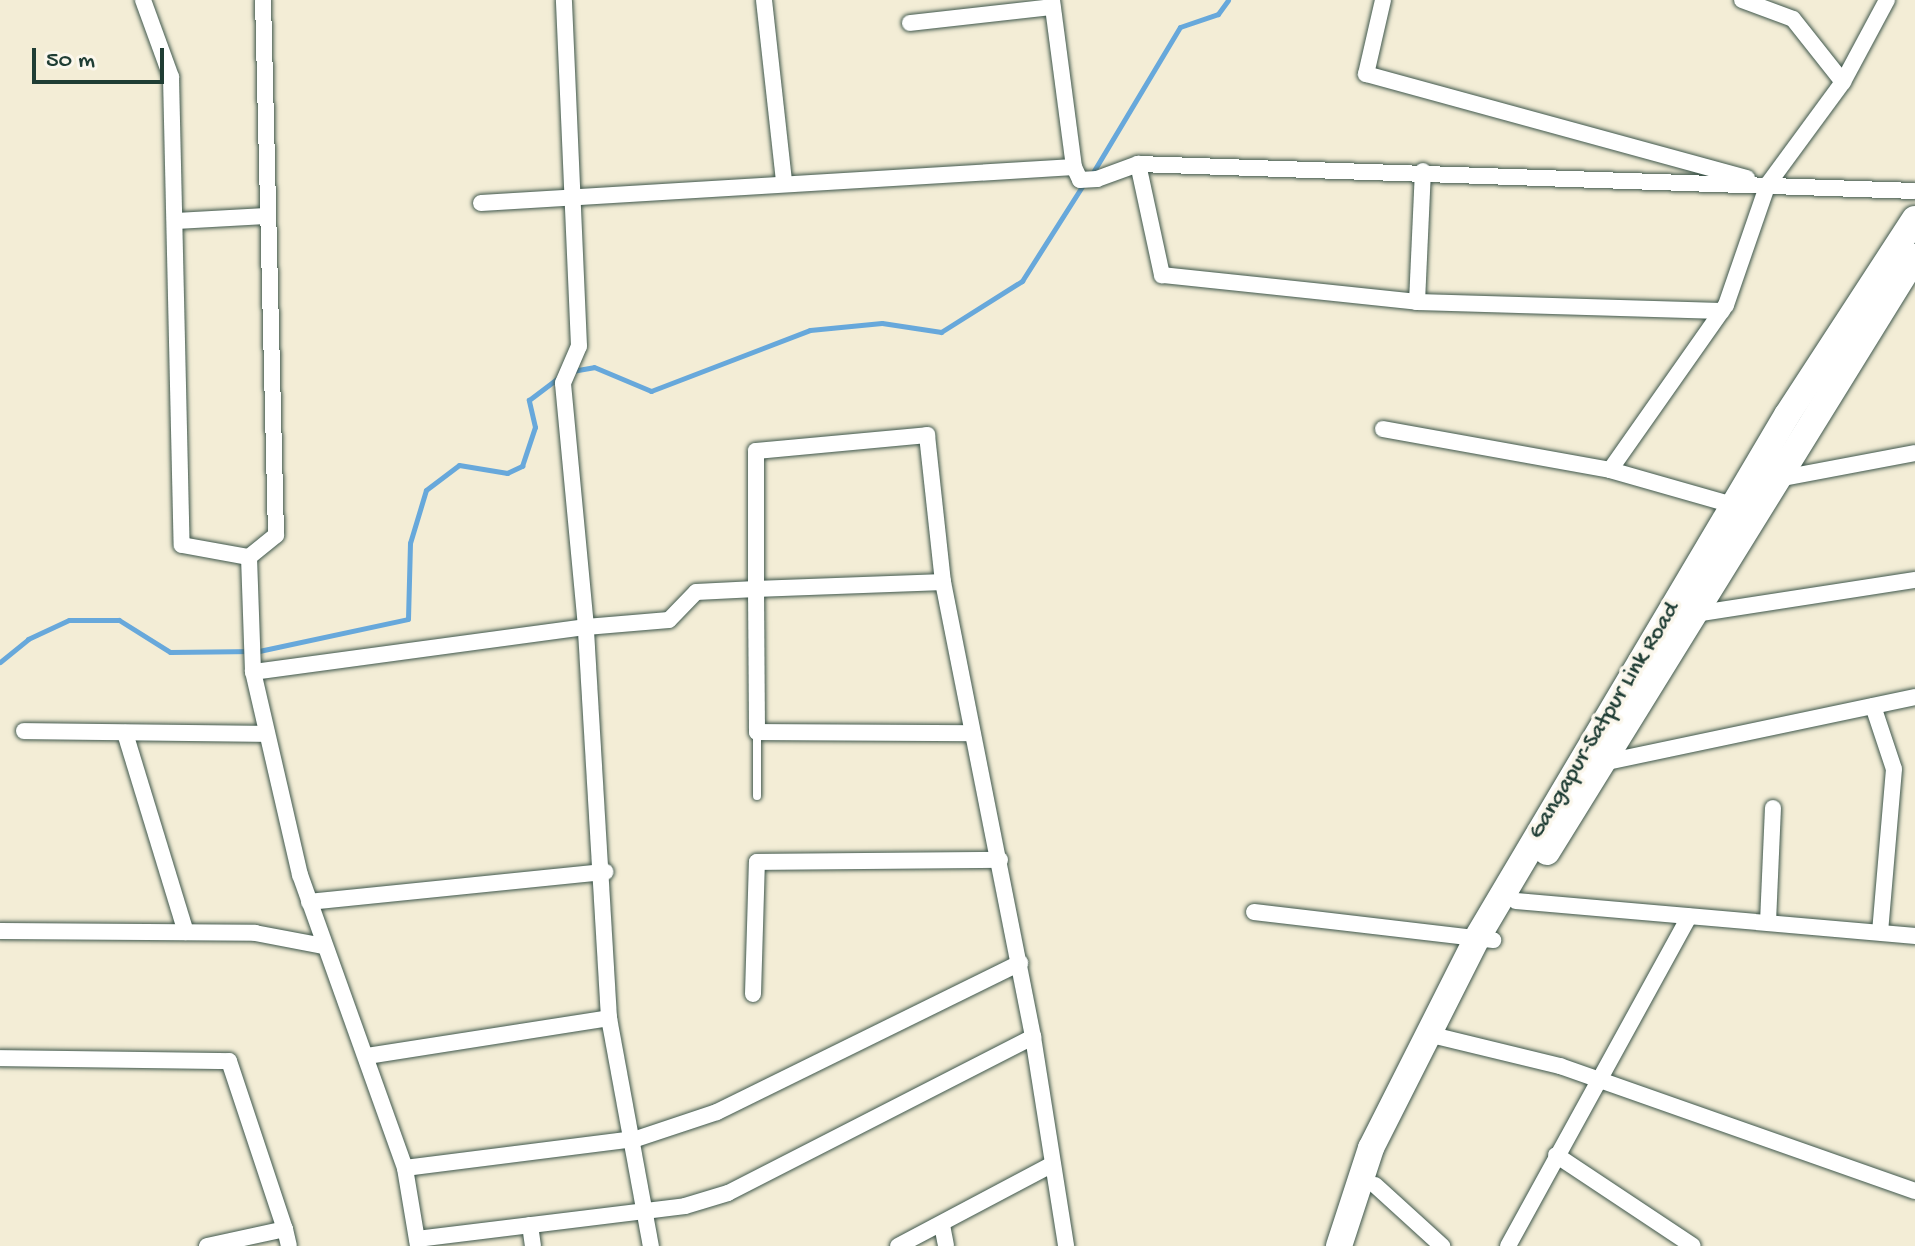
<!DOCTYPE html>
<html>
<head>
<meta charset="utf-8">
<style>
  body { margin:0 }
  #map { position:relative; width:1915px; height:1246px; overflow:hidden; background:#f3edd6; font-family:"Gochi Hand",sans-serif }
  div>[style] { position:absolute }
  .stream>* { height:5px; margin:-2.5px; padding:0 2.5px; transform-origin:2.5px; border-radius:2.5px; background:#67a8db }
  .roads { filter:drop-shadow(0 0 2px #3f574c) drop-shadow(0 0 2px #3f574c) }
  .service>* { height:8px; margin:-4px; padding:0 4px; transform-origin:4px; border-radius:4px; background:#fff }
  .minor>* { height:16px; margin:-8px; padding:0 8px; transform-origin:8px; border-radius:8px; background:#fff }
  .primary>* { height:26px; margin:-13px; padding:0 13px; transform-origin:13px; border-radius:13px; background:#fff }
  span { translate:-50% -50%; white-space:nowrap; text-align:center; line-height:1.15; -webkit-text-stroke:7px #fbf7ec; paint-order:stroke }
  .street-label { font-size:24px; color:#1f3d34 }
  .scale { position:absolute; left:32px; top:48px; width:132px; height:36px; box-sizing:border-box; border:4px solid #1f3d34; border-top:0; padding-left:10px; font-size:24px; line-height:28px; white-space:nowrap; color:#1f3d34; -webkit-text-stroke:6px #fbf7ec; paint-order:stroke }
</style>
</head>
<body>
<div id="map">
  <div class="stream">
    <i style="left:1092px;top:174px;width:171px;rotate:-59.1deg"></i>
    <i style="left:1180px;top:27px;width:40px;rotate:-18.9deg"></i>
    <i style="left:1218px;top:14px;width:17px;rotate:-54deg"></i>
    <i style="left:572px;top:371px;width:22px;rotate:-10deg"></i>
    <i style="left:594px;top:367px;width:62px;rotate:22.8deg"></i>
    <i style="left:651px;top:391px;width:170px;rotate:-21deg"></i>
    <i style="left:810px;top:330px;width:72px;rotate:-5.6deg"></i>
    <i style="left:882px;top:323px;width:60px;rotate:8.7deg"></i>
    <i style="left:941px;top:332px;width:96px;rotate:-32.2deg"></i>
    <i style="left:1022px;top:281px;width:114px;rotate:-57.6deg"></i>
    <i style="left:0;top:662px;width:36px;rotate:-39deg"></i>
    <i style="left:28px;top:639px;width:45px;rotate:-24.9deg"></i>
    <i style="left:69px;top:620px;width:50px"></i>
    <i style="left:119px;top:620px;width:60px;rotate:32.1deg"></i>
    <i style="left:170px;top:652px;width:89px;rotate:-0.6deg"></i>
    <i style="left:259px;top:651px;width:152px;rotate:-12.1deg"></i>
    <i style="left:408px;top:619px;width:76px;rotate:-88.5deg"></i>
    <i style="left:410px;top:543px;width:55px;rotate:-73.2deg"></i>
    <i style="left:426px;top:490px;width:41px;rotate:-37.1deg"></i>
    <i style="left:459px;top:465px;width:49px;rotate:9.5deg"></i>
    <i style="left:507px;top:473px;width:17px;rotate:-25deg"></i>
    <i style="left:522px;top:466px;width:41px;rotate:-71.6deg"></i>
    <i style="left:535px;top:427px;width:28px;rotate:-103deg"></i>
    <i style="left:529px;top:400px;width:41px;rotate:-37.1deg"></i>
  </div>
  <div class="roads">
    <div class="service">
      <i style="left:757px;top:732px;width:64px;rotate:90deg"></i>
    </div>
    <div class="minor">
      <i style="left:143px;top:0;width:82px;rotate:70deg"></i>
      <i style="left:171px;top:77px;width:468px;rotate:88.7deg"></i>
      <i style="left:182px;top:545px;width:68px;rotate:10.2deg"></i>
      <i style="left:249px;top:557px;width:115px;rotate:88deg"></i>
      <i style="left:764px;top:0;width:181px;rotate:83.7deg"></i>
      <i style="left:1052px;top:0;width:168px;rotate:82.5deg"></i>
      <i style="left:1383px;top:0;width:76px;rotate:102.9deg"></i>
      <i style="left:1366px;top:74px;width:395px;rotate:15.3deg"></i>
      <i style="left:1742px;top:0;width:54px;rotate:20.4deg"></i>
      <i style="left:1793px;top:19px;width:80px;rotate:51.6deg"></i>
      <i style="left:910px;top:23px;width:143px;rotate:-6.4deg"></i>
      <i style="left:1138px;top:164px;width:114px;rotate:77.8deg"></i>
      <i style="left:1162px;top:275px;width:256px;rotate:6deg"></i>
      <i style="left:1417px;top:302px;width:305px;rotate:1.7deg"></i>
      <i style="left:481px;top:203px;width:594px;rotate:-3.47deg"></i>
      <i style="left:1074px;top:167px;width:14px;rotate:65deg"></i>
      <i style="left:1080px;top:180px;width:17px;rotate:-3deg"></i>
      <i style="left:1097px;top:179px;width:44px;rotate:-20.1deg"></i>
      <i style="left:1138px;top:164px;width:777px;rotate:1.99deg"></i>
      <i style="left:175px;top:221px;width:92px;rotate:-3.1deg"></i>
      <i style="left:1417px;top:302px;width:131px;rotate:-87.4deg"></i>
      <i style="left:1383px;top:429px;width:231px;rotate:10.2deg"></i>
      <i style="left:1610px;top:470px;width:135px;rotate:15.9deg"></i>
      <i style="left:1610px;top:470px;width:202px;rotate:-54.9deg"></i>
      <i style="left:1726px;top:305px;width:128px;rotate:-70.9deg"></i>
      <i style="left:1768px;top:184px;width:127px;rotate:-53.7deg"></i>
      <i style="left:1843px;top:82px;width:93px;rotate:-61.8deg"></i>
      <i style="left:1778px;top:479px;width:139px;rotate:-10.7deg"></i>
      <i style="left:249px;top:557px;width:35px;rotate:-39deg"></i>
      <i style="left:276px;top:535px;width:535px;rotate:-91.39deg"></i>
      <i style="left:943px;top:582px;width:187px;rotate:177.9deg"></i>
      <i style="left:756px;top:589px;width:138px;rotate:-90deg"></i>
      <i style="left:756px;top:451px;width:172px;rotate:-5.3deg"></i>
      <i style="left:927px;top:435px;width:148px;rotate:83.8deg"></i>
      <i style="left:943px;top:582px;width:464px;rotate:78.8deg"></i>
      <i style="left:1033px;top:1037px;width:212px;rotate:81deg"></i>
      <i style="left:1688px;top:615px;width:230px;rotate:-8.8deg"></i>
      <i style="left:1873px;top:706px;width:66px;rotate:71.6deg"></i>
      <i style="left:1894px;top:769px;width:164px;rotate:94.9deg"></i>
      <i style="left:24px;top:731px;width:243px;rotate:0.7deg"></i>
      <i style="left:125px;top:733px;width:208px;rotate:73deg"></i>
      <i style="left:1602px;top:763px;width:320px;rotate:-11.9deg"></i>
      <i style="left:1516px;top:901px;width:401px;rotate:5deg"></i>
      <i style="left:309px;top:902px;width:298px;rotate:-5.8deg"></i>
      <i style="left:1254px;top:912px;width:241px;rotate:6.7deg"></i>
      <i style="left:1768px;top:922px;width:114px;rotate:-87.5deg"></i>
      <i style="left:0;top:931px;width:255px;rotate:0.4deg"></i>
      <i style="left:255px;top:933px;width:69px;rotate:10.8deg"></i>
      <i style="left:753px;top:994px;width:132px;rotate:-88.3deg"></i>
      <i style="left:757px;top:862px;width:243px;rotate:-0.5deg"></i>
      <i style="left:609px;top:1018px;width:232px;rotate:79.6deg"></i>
      <i style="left:1432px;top:1035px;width:132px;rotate:13.6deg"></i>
      <i style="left:1560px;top:1066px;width:376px;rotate:19.4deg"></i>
      <i style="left:367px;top:1056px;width:245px;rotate:-8.9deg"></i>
      <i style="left:609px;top:1018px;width:392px;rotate:-93.4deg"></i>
      <i style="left:586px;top:627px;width:83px;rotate:-4.8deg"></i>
      <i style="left:669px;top:620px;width:39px;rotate:-46deg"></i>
      <i style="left:696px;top:592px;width:60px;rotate:-2.9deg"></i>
      <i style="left:756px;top:589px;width:143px;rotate:89.6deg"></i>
      <i style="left:757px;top:732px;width:214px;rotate:0.3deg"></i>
      <i style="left:0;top:1058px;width:229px;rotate:0.8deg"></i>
      <i style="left:229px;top:1061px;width:177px;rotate:71.6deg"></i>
      <i style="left:1556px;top:1155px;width:164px;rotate:33.6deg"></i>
      <i style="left:405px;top:1168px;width:233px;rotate:-7.2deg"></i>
      <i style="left:636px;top:1139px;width:85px;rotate:-18.4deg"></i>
      <i style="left:717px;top:1112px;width:338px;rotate:-26.2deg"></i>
      <i style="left:1375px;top:1185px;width:91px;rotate:42.3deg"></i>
      <i style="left:530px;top:1225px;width:21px;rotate:82deg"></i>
      <i style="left:942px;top:1225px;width:21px;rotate:79deg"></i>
      <i style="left:417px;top:1239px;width:270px;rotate:-7deg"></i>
      <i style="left:685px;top:1206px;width:45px;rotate:-16.8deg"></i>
      <i style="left:728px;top:1193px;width:343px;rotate:-27.1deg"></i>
      <i style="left:207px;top:1246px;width:80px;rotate:-12.3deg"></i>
      <i style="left:285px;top:1229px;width:17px;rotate:77deg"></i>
      <i style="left:418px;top:1246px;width:79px;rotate:-99.5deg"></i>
      <i style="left:405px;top:1168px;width:311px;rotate:-109.7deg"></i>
      <i style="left:300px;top:875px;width:208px;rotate:-103deg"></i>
      <i style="left:253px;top:672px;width:336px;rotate:-7.7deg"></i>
      <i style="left:586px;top:627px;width:245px;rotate:-95.4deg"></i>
      <i style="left:563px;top:383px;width:40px;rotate:-66.6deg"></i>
      <i style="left:579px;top:346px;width:346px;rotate:-92.5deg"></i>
      <i style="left:898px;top:1246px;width:175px;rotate:-27.9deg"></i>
      <i style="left:1508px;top:1246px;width:376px;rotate:-61.2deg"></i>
    </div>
    <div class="primary">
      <i style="left:1547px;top:852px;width:700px;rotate:-58.26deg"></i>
      <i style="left:1339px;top:1246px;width:103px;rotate:-71.9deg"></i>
      <i style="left:1371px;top:1148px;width:235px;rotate:-63.2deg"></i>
      <i style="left:1477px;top:938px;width:608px;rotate:-59.34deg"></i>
      <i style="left:1787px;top:415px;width:234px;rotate:-56.9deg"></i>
    </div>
  </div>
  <div class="street-label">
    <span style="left:1605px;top:721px;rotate:-59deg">Gangapur-Satpur Link Road</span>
  </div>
  <div class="scale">50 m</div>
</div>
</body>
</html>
